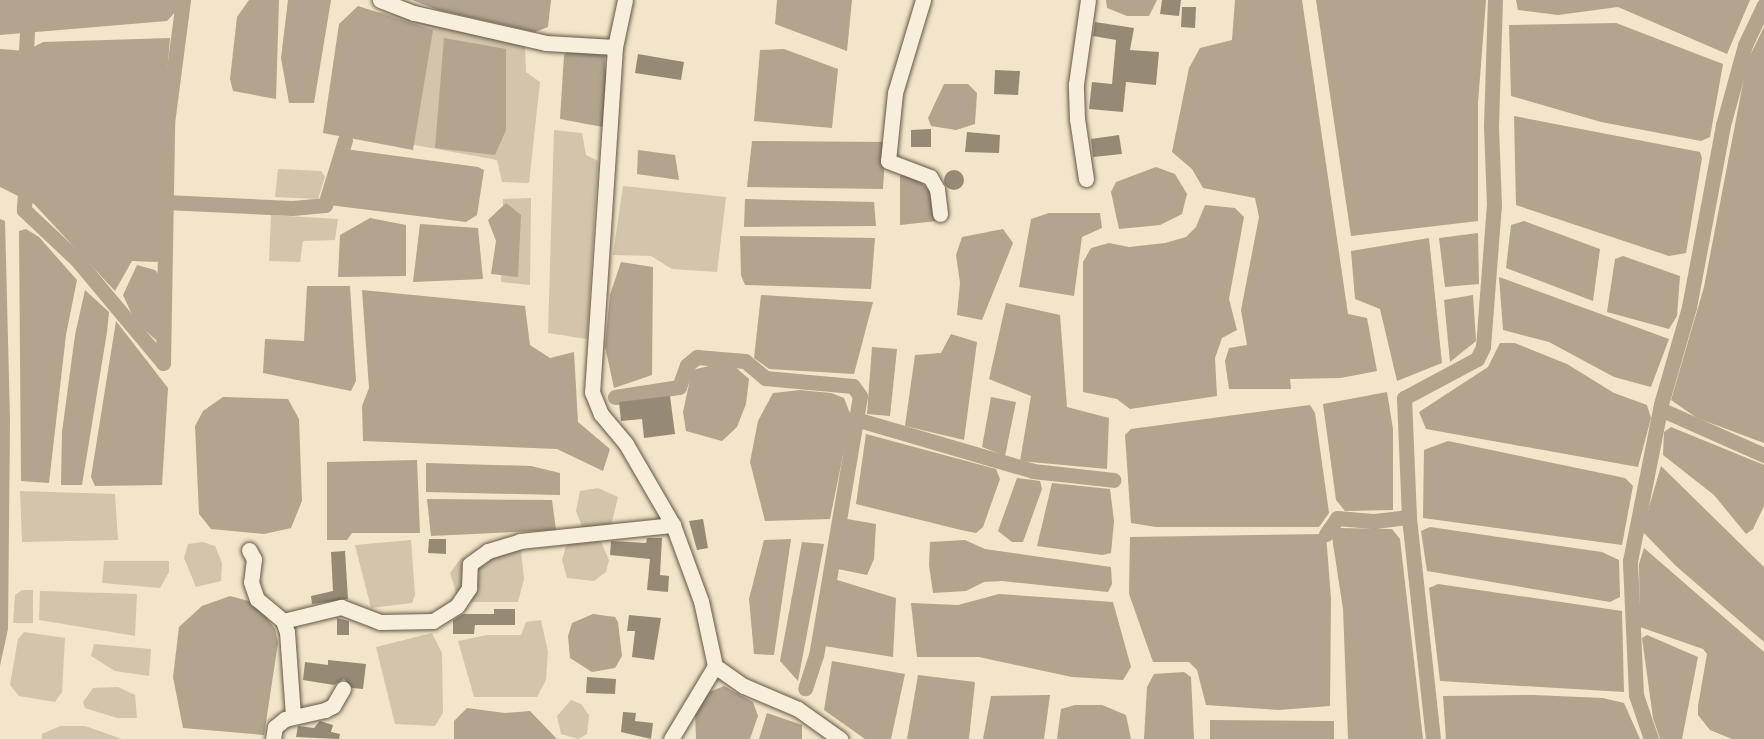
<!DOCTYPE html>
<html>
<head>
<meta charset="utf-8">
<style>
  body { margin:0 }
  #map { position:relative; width:1764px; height:739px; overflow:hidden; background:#f3e5c9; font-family:"Old Standard TT",serif }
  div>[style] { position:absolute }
  .green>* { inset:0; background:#d2c5ab }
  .water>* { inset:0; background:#b2a48d }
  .canal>* { height:15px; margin:-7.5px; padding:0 7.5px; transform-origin:7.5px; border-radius:7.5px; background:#b2a48d }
  .building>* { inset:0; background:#978a75 }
  .round { border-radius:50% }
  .roads { filter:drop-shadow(0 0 2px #635645) drop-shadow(0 0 2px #635645) }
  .minor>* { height:15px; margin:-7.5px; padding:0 7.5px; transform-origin:7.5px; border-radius:7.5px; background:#f7eedc }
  span { translate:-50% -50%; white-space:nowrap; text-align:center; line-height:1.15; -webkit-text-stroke:6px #f7eedc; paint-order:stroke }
</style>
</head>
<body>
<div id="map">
  <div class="green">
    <i style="clip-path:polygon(382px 12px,525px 45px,526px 72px,540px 82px,529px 183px,502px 182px,497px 160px,387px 140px,356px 16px)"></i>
    <i style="clip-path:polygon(554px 130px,582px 133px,586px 155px,598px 161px,587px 339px,548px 333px)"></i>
    <i style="clip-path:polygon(278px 169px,321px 171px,325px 177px,318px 199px,275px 197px)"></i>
    <i style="clip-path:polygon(623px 186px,726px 197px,717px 272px,672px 269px,651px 256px,613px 255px)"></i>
    <i style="clip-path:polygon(531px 198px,530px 285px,501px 282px,503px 199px)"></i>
    <i style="clip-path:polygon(271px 215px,338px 219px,335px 240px,303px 241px,300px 262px,269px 261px)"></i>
    <i style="clip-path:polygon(598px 488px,618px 497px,611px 526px,583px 529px,576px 511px,580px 491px)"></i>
    <i style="clip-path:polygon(20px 491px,115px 494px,118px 540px,22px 542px)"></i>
    <i style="clip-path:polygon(582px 537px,601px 542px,609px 560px,606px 572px,594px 581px,567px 578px,562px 560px,566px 546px)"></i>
    <i style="clip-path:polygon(411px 540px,415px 595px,412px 603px,371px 608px,355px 545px)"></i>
    <i style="clip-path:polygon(520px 541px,524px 579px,518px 602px,459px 602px,450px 573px,461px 558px,479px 555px,488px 543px)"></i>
    <i style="clip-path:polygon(203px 542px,215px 546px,222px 563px,221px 581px,196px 587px,184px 558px,188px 544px)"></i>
    <i style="clip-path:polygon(104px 561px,169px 561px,169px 572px,160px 588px,102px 583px)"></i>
    <i style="clip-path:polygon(22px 590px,33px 590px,33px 623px,13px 623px,15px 595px)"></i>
    <i style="clip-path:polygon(40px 591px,137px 594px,135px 636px,39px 620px)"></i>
    <i style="clip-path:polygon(541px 620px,548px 652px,546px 680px,537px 697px,474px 697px,458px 641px,487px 635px,521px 635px,526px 622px)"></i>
    <i style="clip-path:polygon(24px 632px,65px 638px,62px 692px,55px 702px,19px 696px,10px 685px,18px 639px)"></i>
    <i style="clip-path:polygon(432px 633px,442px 653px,443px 713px,435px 726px,395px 724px,376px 647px)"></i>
    <i style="clip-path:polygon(94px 644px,151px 649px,149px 676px,115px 671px,91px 656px)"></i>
    <i style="clip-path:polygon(118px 687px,135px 695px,137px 718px,117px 718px,85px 708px,83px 702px,93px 688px)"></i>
    <i style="clip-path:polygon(571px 700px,581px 704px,589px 715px,587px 734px,578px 739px,561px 734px,557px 716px)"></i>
    <i style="clip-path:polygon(60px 726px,85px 726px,122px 739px,42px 739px,42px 734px)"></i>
  </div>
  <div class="water">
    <i style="clip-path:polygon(0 0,180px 0,179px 8px,167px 21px,0 35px)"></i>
    <i style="clip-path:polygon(249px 0,279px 0,276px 99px,233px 91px,230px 79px,237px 17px)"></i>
    <i style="clip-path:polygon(288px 0,331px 0,314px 103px,289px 103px,281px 58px)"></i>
    <i style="clip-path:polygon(412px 0,551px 0,548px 27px,535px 32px,438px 10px)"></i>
    <i style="clip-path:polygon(777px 0,852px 0,847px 51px,775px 24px)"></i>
    <i style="clip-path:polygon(1106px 0,1157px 0,1149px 16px,1127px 16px,1107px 8px)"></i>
    <i style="clip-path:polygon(1235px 0,1302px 0,1348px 314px,1367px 318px,1377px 371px,1341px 378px,1290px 379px,1291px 389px,1229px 389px,1225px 361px,1229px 348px,1247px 345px,1241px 310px,1259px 217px,1255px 198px,1203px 188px,1192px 169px,1172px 152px,1189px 68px,1200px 48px,1232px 40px)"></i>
    <i style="clip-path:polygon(1316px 0,1486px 0,1478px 103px,1478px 221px,1351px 236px)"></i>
    <i style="clip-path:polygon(1516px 0,1750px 0,1727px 54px,1618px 7px,1558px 15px,1518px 10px)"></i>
    <i style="clip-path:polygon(358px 6px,433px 30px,413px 150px,323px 133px,339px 24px)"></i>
    <i style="clip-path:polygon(1616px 23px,1723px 64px,1710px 137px,1701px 141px,1601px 122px,1511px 96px,1509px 25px)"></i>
    <i style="clip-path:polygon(1764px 27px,1764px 443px,1697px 418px,1671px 400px,1704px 287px,1747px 62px)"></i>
    <i style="clip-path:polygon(170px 38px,163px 124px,162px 255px,157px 262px,132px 261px,115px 291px,34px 204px,0 187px,0 49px,26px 51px,43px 42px)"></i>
    <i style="clip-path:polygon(444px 38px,506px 49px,506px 130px,495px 155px,435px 148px)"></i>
    <i style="clip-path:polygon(571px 49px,604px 52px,607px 88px,603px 127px,560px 119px,564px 55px)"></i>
    <i style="clip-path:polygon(784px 49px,838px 69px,832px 128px,754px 121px,760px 50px)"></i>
    <i style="clip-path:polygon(944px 84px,968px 84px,977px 93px,975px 124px,956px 130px,931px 126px,928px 118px)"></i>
    <i style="clip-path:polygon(1514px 116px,1700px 152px,1702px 158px,1686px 253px,1669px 256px,1516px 205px)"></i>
    <i style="clip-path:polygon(752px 141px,886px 142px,883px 189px,747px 187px)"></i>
    <i style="clip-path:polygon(345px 149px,478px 167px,484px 170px,477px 215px,466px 222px,329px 205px)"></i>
    <i style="clip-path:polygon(638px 150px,675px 155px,679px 180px,637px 174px)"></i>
    <i style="clip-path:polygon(1156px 167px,1175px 174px,1187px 194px,1182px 214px,1160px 225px,1119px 229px,1111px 192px,1116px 182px)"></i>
    <i style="clip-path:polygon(910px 171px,936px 198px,937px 221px,900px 225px,900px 176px)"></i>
    <i style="clip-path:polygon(745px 199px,874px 202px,876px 226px,744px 227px)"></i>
    <i style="clip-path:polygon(506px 203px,521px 215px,518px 277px,491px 274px,496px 241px,488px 220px)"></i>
    <i style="clip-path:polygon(1205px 205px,1235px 208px,1244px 217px,1229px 299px,1237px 330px,1222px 338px,1215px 358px,1217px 396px,1130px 409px,1117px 399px,1083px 392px,1083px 262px,1091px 248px,1109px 243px,1129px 247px,1165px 243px,1186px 237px,1196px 227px)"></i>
    <i style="clip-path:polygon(1049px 213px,1100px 213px,1102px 228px,1082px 237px,1074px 296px,1019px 287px,1031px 219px)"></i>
    <i style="clip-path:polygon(370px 218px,406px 225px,406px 276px,338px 277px,340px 235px)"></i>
    <i style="clip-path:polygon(0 219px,5px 221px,10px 419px,8px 629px,0 666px)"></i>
    <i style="clip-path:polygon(1524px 221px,1600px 249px,1593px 301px,1506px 268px,1511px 225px)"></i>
    <i style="clip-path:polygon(420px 224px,478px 228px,483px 279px,413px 282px)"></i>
    <i style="clip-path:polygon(26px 229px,39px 237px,77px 280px,66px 335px,49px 483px,21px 481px,19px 231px)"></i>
    <i style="clip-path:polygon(1003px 229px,1013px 243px,982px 320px,957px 315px,960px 283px,956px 255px,962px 237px)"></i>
    <i style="clip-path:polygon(1478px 233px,1479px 284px,1445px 287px,1439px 238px)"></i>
    <i style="clip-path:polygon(740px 236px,875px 238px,871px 289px,745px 285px,741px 275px)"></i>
    <i style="clip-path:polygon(1429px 238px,1442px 363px,1397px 381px,1380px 309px,1355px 299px,1351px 251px)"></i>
    <i style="clip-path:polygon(1623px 256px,1680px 276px,1677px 316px,1669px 329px,1607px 312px,1615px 259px)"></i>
    <i style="clip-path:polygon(621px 262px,653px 267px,652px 375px,614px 388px,605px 346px,610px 295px)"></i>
    <i style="clip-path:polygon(137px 265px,155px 270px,159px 275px,162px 326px,156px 340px,135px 321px,123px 295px)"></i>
    <i style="clip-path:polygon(1499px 277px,1669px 339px,1651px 387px,1614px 377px,1549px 342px,1503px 330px)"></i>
    <i style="clip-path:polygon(307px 286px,350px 286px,356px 381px,351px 391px,263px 373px,265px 339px,304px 341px)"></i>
    <i style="clip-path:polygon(85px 290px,109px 312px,107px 332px,82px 485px,61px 485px,62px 432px,75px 335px)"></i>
    <i style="clip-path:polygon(362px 290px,525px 306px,530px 345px,550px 358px,574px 352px,578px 422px,610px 449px,603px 471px,557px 449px,363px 441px,362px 406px,369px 388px)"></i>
    <i style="clip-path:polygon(761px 295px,873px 302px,854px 374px,769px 369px,754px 358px)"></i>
    <i style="clip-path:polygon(1473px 295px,1476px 341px,1450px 362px,1444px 300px)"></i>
    <i style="clip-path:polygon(1006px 303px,1060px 315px,1067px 407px,1109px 418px,1107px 469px,1020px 461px,1031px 396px,989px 379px)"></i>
    <i style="clip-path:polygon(116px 321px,168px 388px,162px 485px,95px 486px,91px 477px)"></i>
    <i style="clip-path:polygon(951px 334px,977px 342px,964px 440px,905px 426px,915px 355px,941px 353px)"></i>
    <i style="clip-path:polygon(1500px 343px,1515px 343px,1567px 364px,1614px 393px,1647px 405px,1651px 418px,1638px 467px,1426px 429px,1419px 412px,1488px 367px)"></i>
    <i style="clip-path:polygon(872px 347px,897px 349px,890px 416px,867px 414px)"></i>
    <i style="clip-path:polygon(709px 366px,734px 366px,749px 379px,746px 404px,737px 427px,722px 441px,686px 431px,683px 412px,692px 370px)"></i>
    <i style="clip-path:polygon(800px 390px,831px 393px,844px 398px,851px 416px,830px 519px,765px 521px,750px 462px,758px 421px,773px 393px)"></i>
    <i style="clip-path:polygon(1387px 392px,1393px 429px,1393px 510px,1345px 511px,1336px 500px,1323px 404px)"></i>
    <i style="clip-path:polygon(223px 397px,288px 399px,299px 419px,302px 501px,291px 528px,264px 534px,211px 529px,199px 514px,195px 426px,203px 411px)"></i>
    <i style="clip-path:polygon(991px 397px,1016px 402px,1005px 456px,982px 447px)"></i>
    <i style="clip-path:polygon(1310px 405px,1315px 413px,1329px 513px,1319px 527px,1156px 527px,1131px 523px,1125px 435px,1131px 429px)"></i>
    <i style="clip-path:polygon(1671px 427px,1764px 465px,1764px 506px,1753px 529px,1746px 534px,1714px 495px,1663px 455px,1664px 432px)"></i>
    <i style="clip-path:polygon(866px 434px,996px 469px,1000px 479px,983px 527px,976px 533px,961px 530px,856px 504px)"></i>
    <i style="clip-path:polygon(1448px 441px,1625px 478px,1633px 486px,1622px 545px,1423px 518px,1424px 450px)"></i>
    <i style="clip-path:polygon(417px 460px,420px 533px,352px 533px,347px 540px,327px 540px,327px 462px)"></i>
    <i style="clip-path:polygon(426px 463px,531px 466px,560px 473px,560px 495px,426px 492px)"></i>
    <i style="clip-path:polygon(1661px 466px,1764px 567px,1764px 642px,1676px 566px,1642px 531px)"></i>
    <i style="clip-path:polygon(1017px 478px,1040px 481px,1042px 489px,1023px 542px,1012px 542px,998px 531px)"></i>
    <i style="clip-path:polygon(1052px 483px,1110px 489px,1114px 521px,1111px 553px,1102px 555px,1037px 546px)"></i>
    <i style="clip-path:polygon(427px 499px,552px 500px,556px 530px,431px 536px)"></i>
    <i style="clip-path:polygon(847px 519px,876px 524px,874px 559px,867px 575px,838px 569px)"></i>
    <i style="clip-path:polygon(1430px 527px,1602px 552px,1619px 560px,1620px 597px,1610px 602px,1427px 571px,1421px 531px)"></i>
    <i style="clip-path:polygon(1339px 528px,1392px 529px,1400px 539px,1423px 739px,1348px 739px,1343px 609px,1332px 537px)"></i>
    <i style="clip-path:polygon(1326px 534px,1331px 599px,1330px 706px,1279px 710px,1206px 705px,1197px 670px,1189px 662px,1153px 662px,1129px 594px,1130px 537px)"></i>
    <i style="clip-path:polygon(791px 539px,774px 655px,754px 654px,749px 599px,764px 540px)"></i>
    <i style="clip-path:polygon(965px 540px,985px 549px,1111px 567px,1112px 584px,1108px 592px,1002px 581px,984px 582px,966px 591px,933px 593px,929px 565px,930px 542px)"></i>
    <i style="clip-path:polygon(802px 542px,824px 544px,798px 681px,780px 661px)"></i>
    <i style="clip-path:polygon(1644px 548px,1764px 652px,1764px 739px,1732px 739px,1710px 730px,1698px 715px,1698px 706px,1707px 654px,1703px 649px,1640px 627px,1639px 564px)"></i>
    <i style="clip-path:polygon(834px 579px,896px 598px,893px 657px,824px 646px)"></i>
    <i style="clip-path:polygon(1438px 584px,1622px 611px,1624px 692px,1440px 681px,1429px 588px)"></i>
    <i style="clip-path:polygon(999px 594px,1113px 602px,1131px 667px,1123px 680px,1072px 677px,979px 657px,917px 657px,911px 603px,958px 605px)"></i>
    <i style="clip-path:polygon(230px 596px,256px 603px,275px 629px,278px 643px,264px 735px,183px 728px,173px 677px,179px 627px,202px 606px)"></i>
    <i style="clip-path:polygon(593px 614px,615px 617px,618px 622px,622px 656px,615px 668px,592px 672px,570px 658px,568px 636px,572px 623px)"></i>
    <i style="clip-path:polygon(1647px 635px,1698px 657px,1682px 739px,1660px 739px,1653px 718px,1642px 638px)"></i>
    <i style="clip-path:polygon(832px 661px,905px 674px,891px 739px,865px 739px,824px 710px)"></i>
    <i style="clip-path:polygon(1184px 672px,1191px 677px,1194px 739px,1144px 739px,1147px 687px,1154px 674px)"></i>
    <i style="clip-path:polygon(918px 675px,975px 682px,969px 739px,907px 739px)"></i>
    <i style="clip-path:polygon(724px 686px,753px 702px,758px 716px,750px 739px,696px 739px,695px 711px,702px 695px)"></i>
    <i style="clip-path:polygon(1050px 695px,1044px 739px,983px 739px,991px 696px)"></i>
    <i style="clip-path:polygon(1533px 695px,1603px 698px,1624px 703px,1640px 739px,1446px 739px,1443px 696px)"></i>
    <i style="clip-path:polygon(1075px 705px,1102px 705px,1126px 715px,1131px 739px,1057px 739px,1061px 709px)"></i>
    <i style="clip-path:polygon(467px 708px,505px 713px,530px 711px,557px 739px,454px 739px,454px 721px)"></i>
    <i style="clip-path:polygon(767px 713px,802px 725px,802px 739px,759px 739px)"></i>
    <i style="clip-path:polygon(1210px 720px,1334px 721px,1334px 739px,1210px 739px)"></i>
  </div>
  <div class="canal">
    <i style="left:25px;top:70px;width:37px;rotate:-87deg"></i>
    <i style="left:26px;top:179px;width:31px;rotate:94deg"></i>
    <i style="left:24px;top:210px;width:73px;rotate:43.3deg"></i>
    <i style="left:77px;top:260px;width:134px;rotate:50.1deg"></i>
    <i style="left:163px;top:363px;width:240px;rotate:-89deg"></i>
    <i style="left:167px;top:123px;width:124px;rotate:-82.6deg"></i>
    <i style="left:165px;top:202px;width:127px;rotate:2.7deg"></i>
    <i style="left:292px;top:208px;width:33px;rotate:-5deg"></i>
    <i style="left:325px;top:205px;width:68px;rotate:-72.9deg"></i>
    <i style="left:615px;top:397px;width:65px;rotate:-8.9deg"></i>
    <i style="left:679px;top:387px;width:23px;rotate:-70deg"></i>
    <i style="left:687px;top:365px;width:13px;rotate:-39deg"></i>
    <i style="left:697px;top:357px;width:48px;rotate:4.8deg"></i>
    <i style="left:745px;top:361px;width:26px;rotate:40deg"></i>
    <i style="left:765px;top:378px;width:88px;rotate:5.2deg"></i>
    <i style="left:853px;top:386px;width:12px;rotate:55deg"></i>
    <i style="left:860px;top:396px;width:263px;rotate:99.6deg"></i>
    <i style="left:816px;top:655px;width:35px;rotate:108deg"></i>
    <i style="left:1660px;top:409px;width:114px;rotate:23.9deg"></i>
    <i style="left:859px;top:420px;width:181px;rotate:16.3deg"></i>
    <i style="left:1033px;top:471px;width:81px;rotate:6.3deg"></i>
    <i style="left:1326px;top:534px;width:19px;rotate:-55deg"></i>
    <i style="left:1337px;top:518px;width:38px;rotate:5deg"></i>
    <i style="left:1375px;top:521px;width:34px;rotate:-7deg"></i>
    <i style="left:1433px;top:739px;width:223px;rotate:-96.2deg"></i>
    <i style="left:1409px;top:517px;width:119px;rotate:-92.4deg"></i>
    <i style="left:1404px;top:398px;width:83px;rotate:-28.1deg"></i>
    <i style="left:1477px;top:359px;width:13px;rotate:-63deg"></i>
    <i style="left:1483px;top:347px;width:142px;rotate:-85.6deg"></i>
    <i style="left:1494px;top:205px;width:79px;rotate:-92.2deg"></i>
    <i style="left:1491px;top:126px;width:126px;rotate:-88.2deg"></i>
    <i style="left:1651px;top:739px;width:46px;rotate:-108.8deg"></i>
    <i style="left:1636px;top:695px;width:134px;rotate:-92.6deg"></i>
    <i style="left:1630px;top:561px;width:160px;rotate:-78.8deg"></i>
    <i style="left:1661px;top:404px;width:101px;rotate:-73.9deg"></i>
    <i style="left:1689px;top:307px;width:185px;rotate:-79.4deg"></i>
    <i style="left:1723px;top:125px;width:83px;rotate:-74.6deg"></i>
    <i style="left:1745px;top:45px;width:44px;rotate:-64.6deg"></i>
  </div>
  <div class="building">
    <i style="clip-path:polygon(1162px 0,1181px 0,1179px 16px,1160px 14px)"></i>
    <i style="clip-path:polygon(1182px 7px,1196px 7px,1195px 28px,1181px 27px)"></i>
    <i style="clip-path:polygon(1095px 22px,1134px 28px,1130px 50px,1159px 52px,1156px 85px,1126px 82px,1123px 112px,1089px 109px,1092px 82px,1112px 84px,1116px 40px,1093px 36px)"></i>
    <i style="clip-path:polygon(638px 54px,684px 62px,681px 80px,635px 73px)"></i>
    <i style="clip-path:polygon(995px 70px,1020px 71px,1018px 95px,994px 94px)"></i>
    <i style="clip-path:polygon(931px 129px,931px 147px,911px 147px,911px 130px)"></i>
    <i style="clip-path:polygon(967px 132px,1000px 135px,999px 153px,965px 152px)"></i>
    <i style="clip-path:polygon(1119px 135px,1122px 154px,1093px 157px,1091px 139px)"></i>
    <i class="round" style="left:944px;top:170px;width:20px;height:20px"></i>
    <i style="clip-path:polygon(670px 396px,675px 434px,644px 438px,642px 419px,621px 421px,619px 402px)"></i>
    <i style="clip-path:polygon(703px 519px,708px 548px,697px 550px,689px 521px)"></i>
    <i style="clip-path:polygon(647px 538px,662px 538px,660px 575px,669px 576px,668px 592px,647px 590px,650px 559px,610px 555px,611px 541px,646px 543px)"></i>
    <i style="clip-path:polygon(429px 539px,446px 539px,446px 554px,428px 553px)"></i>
    <i style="clip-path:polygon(345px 551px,348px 599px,312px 604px,311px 596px,333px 591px,331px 552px)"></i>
    <i style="clip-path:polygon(494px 609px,515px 609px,515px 625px,475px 625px,474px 634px,453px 634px,453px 620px,463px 614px,494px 614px)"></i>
    <i style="clip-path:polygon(629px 615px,661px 618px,654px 660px,632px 657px,635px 631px,627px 631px)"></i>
    <i style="clip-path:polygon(337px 618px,349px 621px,349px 635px,337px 635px)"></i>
    <i style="clip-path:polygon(328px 660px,366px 664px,363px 689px,352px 688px,344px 679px,334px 685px,303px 680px,305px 662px,328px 665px)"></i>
    <i style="clip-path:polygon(587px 677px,616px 679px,615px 694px,586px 693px)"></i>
    <i style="clip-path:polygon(623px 712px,636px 713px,635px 721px,653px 723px,651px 739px,621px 732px)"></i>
    <i style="clip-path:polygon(320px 721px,333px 725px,331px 732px,340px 734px,339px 739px,296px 737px,298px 726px,314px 728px)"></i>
  </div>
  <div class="roads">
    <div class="minor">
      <i style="left:380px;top:0;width:36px;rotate:21deg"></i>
      <i style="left:414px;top:13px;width:135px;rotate:12.8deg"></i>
      <i style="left:546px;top:43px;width:69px;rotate:3.3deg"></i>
      <i style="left:625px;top:0;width:48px;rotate:102deg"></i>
      <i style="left:615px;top:47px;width:346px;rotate:93.8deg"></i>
      <i style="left:592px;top:392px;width:24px;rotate:68deg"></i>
      <i style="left:601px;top:414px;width:39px;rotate:50deg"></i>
      <i style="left:626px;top:444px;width:94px;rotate:59.9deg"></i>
      <i style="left:673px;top:525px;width:81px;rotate:69.8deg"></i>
      <i style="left:701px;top:601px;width:66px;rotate:77.8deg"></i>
      <i style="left:715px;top:666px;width:35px;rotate:35deg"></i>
      <i style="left:744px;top:686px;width:59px;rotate:23.1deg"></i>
      <i style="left:798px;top:709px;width:52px;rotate:35.5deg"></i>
      <i style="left:923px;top:0;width:97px;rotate:106.8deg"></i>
      <i style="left:895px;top:93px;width:68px;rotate:95.9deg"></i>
      <i style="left:888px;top:161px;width:45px;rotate:20.9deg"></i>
      <i style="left:930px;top:177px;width:14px;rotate:60deg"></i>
      <i style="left:937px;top:189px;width:25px;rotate:83deg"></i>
      <i style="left:1086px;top:179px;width:61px;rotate:-98.5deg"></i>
      <i style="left:1077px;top:119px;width:35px;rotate:-92deg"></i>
      <i style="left:1076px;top:84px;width:85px;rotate:-81.9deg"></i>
      <i style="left:249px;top:550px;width:10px;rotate:61deg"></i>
      <i style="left:254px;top:559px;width:23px;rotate:97deg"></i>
      <i style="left:251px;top:582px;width:18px;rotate:71deg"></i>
      <i style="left:257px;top:599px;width:34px;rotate:40deg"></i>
      <i style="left:283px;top:621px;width:12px;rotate:70deg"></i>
      <i style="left:287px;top:632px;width:84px;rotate:85.9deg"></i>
      <i style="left:283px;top:621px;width:60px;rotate:-13.6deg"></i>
      <i style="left:341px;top:607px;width:42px;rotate:21deg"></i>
      <i style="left:380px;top:622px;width:53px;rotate:-1.1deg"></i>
      <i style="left:433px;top:621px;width:28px;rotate:-32deg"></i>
      <i style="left:457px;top:606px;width:22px;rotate:-56deg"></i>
      <i style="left:469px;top:588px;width:24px;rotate:-88deg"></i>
      <i style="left:470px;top:564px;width:22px;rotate:-36deg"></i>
      <i style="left:488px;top:551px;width:34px;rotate:-17deg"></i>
      <i style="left:520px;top:541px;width:154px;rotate:-6deg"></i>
      <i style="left:273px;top:739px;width:12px;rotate:-81deg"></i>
      <i style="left:275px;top:727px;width:13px;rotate:-39deg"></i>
      <i style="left:285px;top:719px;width:41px;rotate:-12.7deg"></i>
      <i style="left:325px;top:710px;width:9px;rotate:-27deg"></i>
      <i style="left:333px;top:706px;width:20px;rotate:-60deg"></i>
      <i style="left:671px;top:739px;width:85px;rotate:-58.9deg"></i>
    </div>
  </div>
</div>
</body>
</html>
